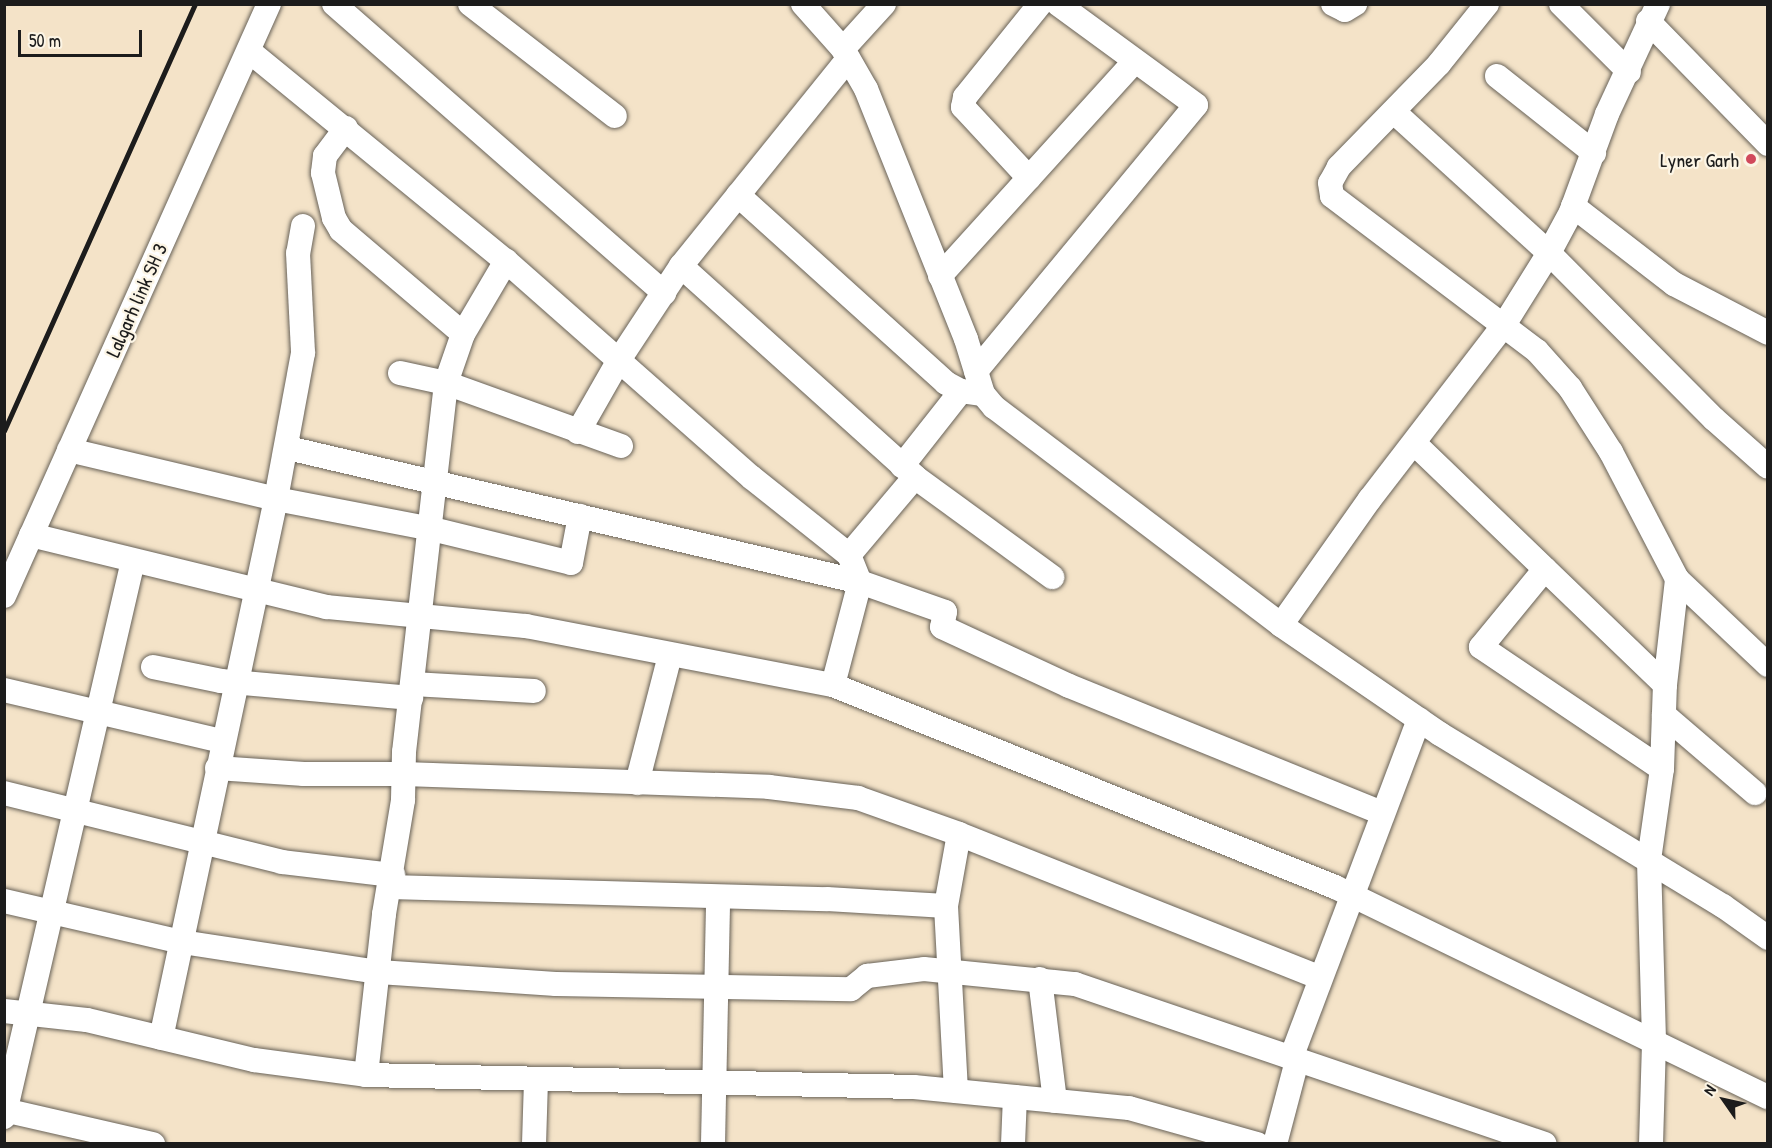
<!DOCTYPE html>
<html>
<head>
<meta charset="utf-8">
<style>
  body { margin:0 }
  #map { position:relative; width:1772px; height:1148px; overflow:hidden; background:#f4e3c8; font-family:"Patrick Hand",sans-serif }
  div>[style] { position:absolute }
  .roads { filter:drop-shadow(0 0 2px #686258) drop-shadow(0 0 2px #686258) }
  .minor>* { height:24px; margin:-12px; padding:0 12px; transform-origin:12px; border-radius:12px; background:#fff }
  .rail>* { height:4.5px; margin:-2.25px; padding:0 2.25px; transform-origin:2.25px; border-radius:2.25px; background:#1c1c1c }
  .dots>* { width:16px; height:16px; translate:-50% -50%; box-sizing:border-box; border:3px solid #fcf5e5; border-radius:50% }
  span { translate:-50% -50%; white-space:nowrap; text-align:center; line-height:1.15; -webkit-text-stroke:4.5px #fcf5e5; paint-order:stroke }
  .poi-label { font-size:20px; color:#1c1c1c }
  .right { translate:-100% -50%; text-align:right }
  .street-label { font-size:20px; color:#1c1c1c }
  .frame { position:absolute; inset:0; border:6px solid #1c1c1c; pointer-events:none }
  .north { position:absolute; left:1694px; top:1070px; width:60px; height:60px; -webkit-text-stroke:4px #fcf5e5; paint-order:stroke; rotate:304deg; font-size:16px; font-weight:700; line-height:24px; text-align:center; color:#1c1c1c }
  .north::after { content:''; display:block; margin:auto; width:21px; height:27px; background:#1c1c1c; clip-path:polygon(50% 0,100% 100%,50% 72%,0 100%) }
  .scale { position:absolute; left:18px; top:30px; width:124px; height:27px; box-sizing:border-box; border:3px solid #1c1c1c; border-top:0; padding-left:8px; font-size:18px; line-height:21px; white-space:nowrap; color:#1c1c1c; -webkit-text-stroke:4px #fcf5e5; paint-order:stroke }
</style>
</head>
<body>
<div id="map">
  <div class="roads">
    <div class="minor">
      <i style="left:334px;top:4px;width:439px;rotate:41.2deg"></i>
      <i style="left:470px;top:4px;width:183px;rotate:37.7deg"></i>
      <i style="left:803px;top:4px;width:60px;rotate:48.4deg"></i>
      <i style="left:843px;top:49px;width:46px;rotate:60.1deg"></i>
      <i style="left:866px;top:89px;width:269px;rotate:68.2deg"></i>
      <i style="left:966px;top:339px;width:58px;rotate:72.8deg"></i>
      <i style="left:983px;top:394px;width:17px;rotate:50deg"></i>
      <i style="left:994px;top:407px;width:360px;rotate:37.2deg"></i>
      <i style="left:1281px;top:625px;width:193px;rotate:34.4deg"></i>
      <i style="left:1440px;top:734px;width:331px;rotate:31.3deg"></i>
      <i style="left:1723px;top:906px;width:55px;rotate:35.4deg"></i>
      <i style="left:1333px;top:4px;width:13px;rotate:27deg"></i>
      <i style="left:1345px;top:10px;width:12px;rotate:-31deg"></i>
      <i style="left:1487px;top:4px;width:77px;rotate:128.7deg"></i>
      <i style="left:1439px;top:64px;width:144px;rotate:134.2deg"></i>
      <i style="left:1339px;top:167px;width:18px;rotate:119deg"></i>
      <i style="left:1330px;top:183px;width:13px;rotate:81deg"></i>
      <i style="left:1332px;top:196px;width:257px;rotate:37.1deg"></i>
      <i style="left:1537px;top:351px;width:50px;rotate:48.3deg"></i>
      <i style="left:1570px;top:388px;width:76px;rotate:57.4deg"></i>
      <i style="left:1611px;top:452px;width:143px;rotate:62.5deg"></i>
      <i style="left:1677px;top:579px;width:125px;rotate:43.4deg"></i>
      <i style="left:1561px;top:4px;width:96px;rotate:45deg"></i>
      <i style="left:1648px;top:21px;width:172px;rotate:45.7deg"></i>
      <i style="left:843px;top:49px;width:61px;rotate:-47.7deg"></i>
      <i style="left:249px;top:51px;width:332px;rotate:39.3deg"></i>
      <i style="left:506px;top:261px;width:327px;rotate:41.4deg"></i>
      <i style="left:751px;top:477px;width:125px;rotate:38.5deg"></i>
      <i style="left:849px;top:555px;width:29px;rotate:68deg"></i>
      <i style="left:860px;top:582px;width:106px;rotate:104.7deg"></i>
      <i style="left:1497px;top:76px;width:124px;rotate:38.4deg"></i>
      <i style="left:1394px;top:112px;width:210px;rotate:42.3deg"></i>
      <i style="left:1549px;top:253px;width:234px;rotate:45.2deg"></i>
      <i style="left:1714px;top:419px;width:72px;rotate:41.6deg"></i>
      <i style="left:346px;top:128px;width:35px;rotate:127deg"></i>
      <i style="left:325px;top:156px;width:17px;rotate:97deg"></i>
      <i style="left:323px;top:173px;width:46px;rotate:76.3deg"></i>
      <i style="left:334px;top:218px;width:14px;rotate:60deg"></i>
      <i style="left:341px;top:230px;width:160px;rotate:40.4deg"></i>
      <i style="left:1029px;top:178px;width:97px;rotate:-132.9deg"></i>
      <i style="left:963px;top:107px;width:10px;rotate:-79deg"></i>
      <i style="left:965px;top:97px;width:119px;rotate:-51.1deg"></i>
      <i style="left:738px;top:195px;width:280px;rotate:42.1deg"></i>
      <i style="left:946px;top:383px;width:17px;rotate:28deg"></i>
      <i style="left:961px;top:391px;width:22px;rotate:8deg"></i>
      <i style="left:1573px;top:206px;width:128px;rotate:37.7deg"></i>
      <i style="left:1674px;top:284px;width:106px;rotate:27.5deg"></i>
      <i style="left:303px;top:226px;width:27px;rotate:100deg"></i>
      <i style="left:298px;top:253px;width:100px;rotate:87.1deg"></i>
      <i style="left:303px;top:353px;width:148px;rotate:100.5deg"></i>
      <i style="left:276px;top:499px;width:159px;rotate:10.9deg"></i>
      <i style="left:432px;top:529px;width:143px;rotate:13.7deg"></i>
      <i style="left:571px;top:563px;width:48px;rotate:-79.2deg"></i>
      <i style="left:681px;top:266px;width:315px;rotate:42deg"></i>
      <i style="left:915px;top:477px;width:170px;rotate:36.1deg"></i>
      <i style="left:940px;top:276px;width:289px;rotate:-47.8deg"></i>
      <i style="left:976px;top:371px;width:345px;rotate:-50.4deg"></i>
      <i style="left:1196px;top:105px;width:171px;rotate:-143.8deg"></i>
      <i style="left:400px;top:373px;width:47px;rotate:12.3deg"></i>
      <i style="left:446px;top:383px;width:186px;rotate:19.8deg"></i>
      <i style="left:578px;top:432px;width:83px;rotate:-60.3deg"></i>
      <i style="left:619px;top:360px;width:113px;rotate:-56.6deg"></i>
      <i style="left:681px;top:266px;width:266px;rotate:-51.1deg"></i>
      <i style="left:1415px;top:444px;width:347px;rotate:43.9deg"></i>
      <i style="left:288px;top:448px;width:587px;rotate:13.18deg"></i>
      <i style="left:860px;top:582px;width:90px;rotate:19.4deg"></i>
      <i style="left:945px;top:612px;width:15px;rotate:101deg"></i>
      <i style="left:942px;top:627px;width:140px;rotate:24.9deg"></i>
      <i style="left:1069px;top:686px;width:338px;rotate:22.1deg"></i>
      <i style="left:69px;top:450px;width:213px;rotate:13.3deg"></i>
      <i style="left:276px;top:499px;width:551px;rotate:102.04deg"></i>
      <i style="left:902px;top:466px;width:95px;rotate:-51.8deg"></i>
      <i style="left:31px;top:535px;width:305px;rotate:13.7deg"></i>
      <i style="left:327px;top:607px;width:200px;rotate:5.5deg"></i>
      <i style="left:526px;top:626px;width:313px;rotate:10.9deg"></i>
      <i style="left:833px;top:685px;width:541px;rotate:21.92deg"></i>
      <i style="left:1335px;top:887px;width:481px;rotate:25.9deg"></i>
      <i style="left:849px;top:555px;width:102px;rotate:-49.8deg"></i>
      <i style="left:1545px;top:569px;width:101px;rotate:129.4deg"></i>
      <i style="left:1481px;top:647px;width:218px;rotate:34deg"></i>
      <i style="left:4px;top:596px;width:649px;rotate:-65.89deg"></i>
      <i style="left:1281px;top:625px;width:154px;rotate:-54.8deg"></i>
      <i style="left:1370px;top:499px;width:220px;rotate:-52.4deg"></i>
      <i style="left:1504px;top:325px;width:85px;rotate:-58deg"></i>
      <i style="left:1549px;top:253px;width:47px;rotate:-61.8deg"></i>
      <i style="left:1571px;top:212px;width:104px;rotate:-69.8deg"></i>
      <i style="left:1607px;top:114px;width:121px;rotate:-65.1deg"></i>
      <i style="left:153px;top:667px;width:69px;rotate:11.6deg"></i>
      <i style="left:221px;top:681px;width:191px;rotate:5.1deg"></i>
      <i style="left:413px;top:684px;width:121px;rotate:3.3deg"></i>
      <i style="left:4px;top:690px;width:224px;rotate:13.2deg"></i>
      <i style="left:1664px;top:715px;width:120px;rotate:40.6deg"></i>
      <i style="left:217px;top:768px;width:87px;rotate:3.9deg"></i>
      <i style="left:304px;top:774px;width:100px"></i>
      <i style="left:404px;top:774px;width:365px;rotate:2deg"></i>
      <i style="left:769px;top:787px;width:90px;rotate:7deg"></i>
      <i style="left:858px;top:798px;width:107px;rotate:19.6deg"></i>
      <i style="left:959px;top:834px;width:389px;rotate:21.7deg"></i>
      <i style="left:637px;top:783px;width:132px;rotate:-75.5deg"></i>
      <i style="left:4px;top:793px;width:286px;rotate:13.9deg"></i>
      <i style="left:282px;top:862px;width:112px;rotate:6.7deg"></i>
      <i style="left:390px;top:887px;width:437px;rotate:1.6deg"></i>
      <i style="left:827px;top:899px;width:119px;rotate:3.4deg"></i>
      <i style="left:4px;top:901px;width:183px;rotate:13deg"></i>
      <i style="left:182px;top:942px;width:199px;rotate:8.7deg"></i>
      <i style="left:379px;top:972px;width:177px;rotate:3.9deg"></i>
      <i style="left:556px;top:984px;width:295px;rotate:1deg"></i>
      <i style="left:851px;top:989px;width:21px;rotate:-39deg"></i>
      <i style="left:867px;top:976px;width:57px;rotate:-7deg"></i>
      <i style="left:924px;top:969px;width:152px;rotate:5.7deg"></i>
      <i style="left:1075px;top:984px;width:496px;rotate:18.8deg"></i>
      <i style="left:1040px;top:979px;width:123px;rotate:83deg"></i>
      <i style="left:4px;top:1011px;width:83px;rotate:6.2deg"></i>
      <i style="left:87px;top:1020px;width:172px;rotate:13.5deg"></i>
      <i style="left:254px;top:1060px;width:113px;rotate:7.6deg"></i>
      <i style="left:366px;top:1075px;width:548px;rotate:1.25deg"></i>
      <i style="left:914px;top:1087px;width:216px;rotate:5.6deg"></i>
      <i style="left:1129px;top:1108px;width:133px;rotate:15.7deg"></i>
      <i style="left:1291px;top:1058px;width:362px;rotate:-69.3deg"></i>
      <i style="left:366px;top:1075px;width:162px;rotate:-83.6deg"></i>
      <i style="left:384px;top:914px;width:116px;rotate:-80.5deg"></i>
      <i style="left:403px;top:800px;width:48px;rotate:-88.8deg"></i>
      <i style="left:404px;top:752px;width:371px;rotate:-83.5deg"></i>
      <i style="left:446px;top:383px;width:52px;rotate:-70.9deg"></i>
      <i style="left:463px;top:334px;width:85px;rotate:-59.5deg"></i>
      <i style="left:956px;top:1091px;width:185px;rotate:-93.1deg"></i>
      <i style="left:946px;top:906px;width:73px;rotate:-79.8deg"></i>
      <i style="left:4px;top:1110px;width:153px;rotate:12.9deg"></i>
      <i style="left:4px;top:1117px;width:571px;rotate:-76.94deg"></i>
      <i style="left:534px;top:1144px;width:65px;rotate:-88.2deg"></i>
      <i style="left:713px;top:1144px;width:247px;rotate:-88.8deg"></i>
      <i style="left:1013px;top:1144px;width:47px;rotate:-87.6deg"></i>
      <i style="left:1275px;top:1144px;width:86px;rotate:-75.2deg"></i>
      <i style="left:1651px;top:1144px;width:104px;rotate:-88.3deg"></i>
      <i style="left:1654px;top:1040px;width:180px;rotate:-91.6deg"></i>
      <i style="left:1649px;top:860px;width:92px;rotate:-81.9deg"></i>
      <i style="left:1662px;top:769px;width:84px;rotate:-88deg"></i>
      <i style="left:1665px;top:685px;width:107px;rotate:-83.5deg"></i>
    </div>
  </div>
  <div class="rail">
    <i style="left:4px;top:431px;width:468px;rotate:-65.9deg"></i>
  </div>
  <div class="dots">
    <i style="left:1751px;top:159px;background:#d1495b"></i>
  </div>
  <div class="poi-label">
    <span class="right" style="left:1739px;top:159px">Lyner Garh</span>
  </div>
  <div class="street-label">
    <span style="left:136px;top:300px;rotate:-66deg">Lalgarh link SH 3</span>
  </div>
  <div class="frame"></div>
  <div class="north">N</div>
  <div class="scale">50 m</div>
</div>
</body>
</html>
